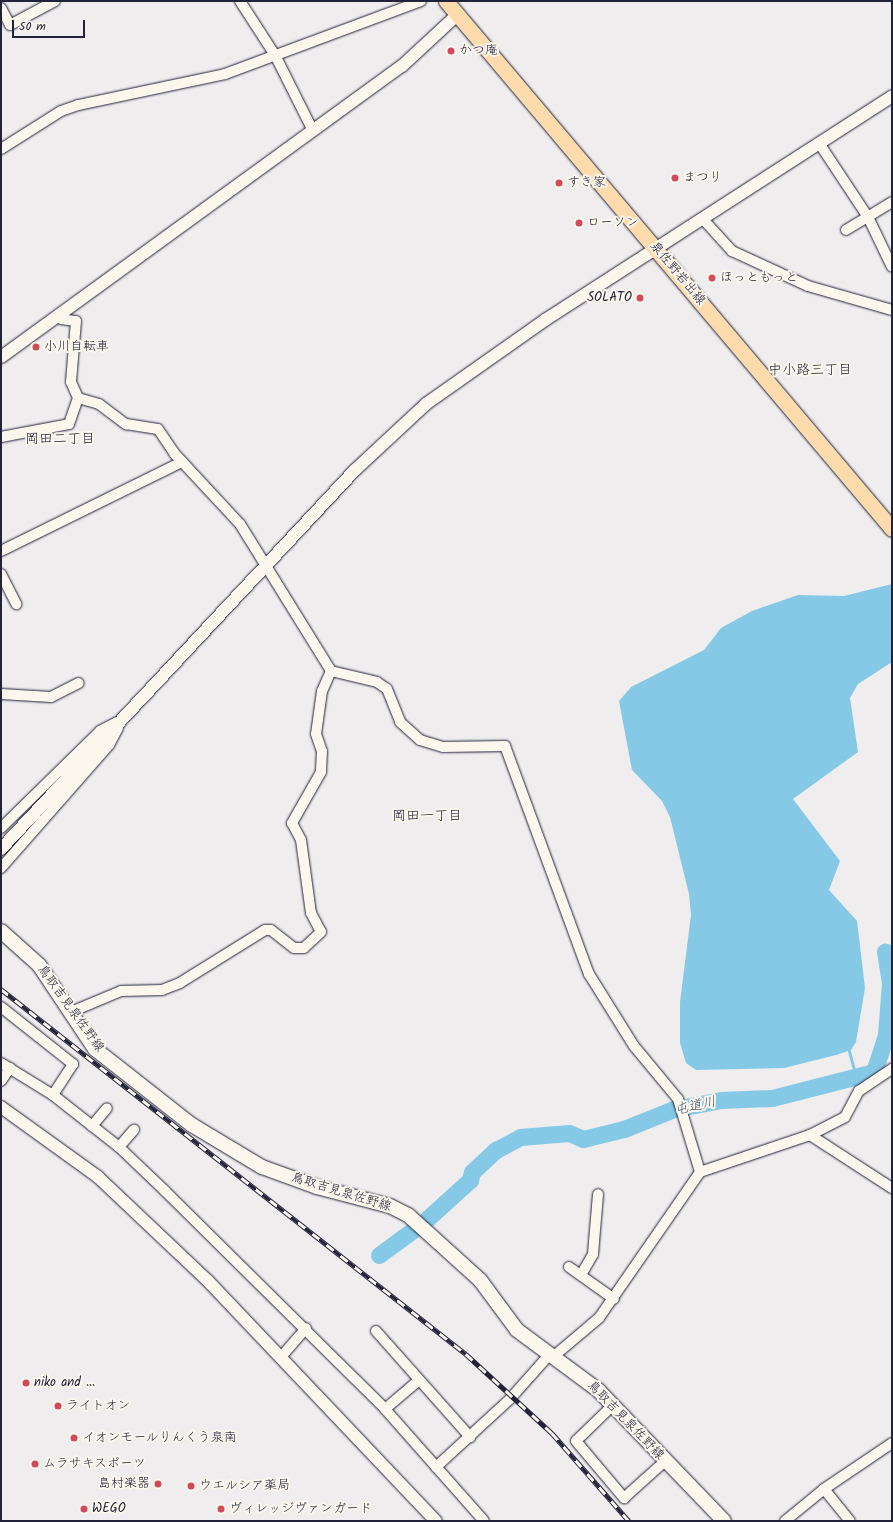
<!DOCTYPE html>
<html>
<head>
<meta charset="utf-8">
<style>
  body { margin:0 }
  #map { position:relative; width:893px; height:1522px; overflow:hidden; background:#efedee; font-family:Kalam,"Klee One",sans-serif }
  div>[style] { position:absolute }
  .water>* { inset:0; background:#86c9e7 }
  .stream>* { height:3px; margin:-1.5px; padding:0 1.5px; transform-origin:1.5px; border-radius:1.5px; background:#86c9e7 }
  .river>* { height:17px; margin:-8.5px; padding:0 8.5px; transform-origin:8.5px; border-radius:8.5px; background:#86c9e7 }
  .roads { filter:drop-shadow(0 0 1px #22223b) drop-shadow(0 0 1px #22223b) }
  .minor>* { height:10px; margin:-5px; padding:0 5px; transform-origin:5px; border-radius:5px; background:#fbf7ec }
  .tertiary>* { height:12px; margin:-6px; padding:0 6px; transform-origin:6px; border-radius:6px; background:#fbf7ec }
  .secondary>* { height:14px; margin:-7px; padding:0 7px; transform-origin:7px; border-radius:7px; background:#fbf7ec }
  .primary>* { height:15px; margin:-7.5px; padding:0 7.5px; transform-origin:7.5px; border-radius:7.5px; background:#fedbac }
  .rail>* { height:4.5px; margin-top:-2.25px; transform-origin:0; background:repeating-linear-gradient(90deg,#fbf7ec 0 9px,#22223b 0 18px); box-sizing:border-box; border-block:1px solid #22223b }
  .dots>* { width:11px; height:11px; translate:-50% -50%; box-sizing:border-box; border:2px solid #fbf7ec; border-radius:50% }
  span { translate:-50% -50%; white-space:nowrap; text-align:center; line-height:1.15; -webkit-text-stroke:4px #fbf7ec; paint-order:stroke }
  .poi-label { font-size:13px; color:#22223b }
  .left { translate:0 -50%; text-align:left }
  .right { translate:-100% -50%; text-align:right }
  .street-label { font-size:13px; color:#22223b }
  .neighbourhood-label { font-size:14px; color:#22223b }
  .water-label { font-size:14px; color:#40546f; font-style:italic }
  .frame { position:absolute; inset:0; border:2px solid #22223b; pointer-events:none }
  .scale { position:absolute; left:12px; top:20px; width:73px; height:18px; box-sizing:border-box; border:2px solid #22223b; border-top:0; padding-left:5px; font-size:12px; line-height:14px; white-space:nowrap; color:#22223b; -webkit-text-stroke:3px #fbf7ec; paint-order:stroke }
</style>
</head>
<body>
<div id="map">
  <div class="water">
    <i style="clip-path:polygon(892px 584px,892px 662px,858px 684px,850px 698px,858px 752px,793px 799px,840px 861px,829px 890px,857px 921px,865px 988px,856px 1042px,851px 1050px,836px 1055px,784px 1068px,696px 1070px,686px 1063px,680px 1043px,680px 1002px,691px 915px,689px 894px,670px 817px,662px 801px,632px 770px,619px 701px,631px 687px,704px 650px,721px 628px,752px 611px,798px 595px,844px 596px)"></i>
  </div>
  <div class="stream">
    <i style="left:849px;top:1051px;width:27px;rotate:75deg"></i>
  </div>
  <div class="river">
    <i style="left:427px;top:1219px;width:58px;rotate:-42.2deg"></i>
    <i style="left:470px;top:1180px;width:8px;rotate:-76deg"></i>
    <i style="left:472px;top:1172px;width:33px;rotate:-43deg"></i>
    <i style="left:496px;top:1150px;width:27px;rotate:-28deg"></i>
    <i style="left:520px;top:1137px;width:49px;rotate:-4.7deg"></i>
    <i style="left:569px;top:1133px;width:15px;rotate:23deg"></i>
    <i style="left:583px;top:1139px;width:42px;rotate:-13.7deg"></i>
    <i style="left:624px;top:1129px;width:54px;rotate:-21.8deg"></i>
    <i style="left:674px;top:1109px;width:48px;rotate:-10.8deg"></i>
    <i style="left:721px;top:1100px;width:51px;rotate:-2.2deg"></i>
    <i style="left:772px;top:1098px;width:105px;rotate:-14.3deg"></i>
    <i style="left:874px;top:1072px;width:39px;rotate:-72deg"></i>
    <i style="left:886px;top:1035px;width:52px;rotate:-85.6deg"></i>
    <i style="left:890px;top:983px;width:32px;rotate:-99deg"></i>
    <i style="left:379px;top:1255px;width:42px;rotate:-36.3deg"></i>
  </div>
  <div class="roads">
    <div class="minor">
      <i style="left:240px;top:1px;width:64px;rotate:57.1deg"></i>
      <i style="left:275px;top:55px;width:85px;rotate:63.4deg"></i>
      <i style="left:1px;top:8px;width:19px;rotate:62deg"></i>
      <i style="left:10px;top:25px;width:51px;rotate:-28.1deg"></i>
      <i style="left:819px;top:143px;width:89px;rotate:56.5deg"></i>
      <i style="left:868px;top:217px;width:55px;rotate:64.4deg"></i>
      <i style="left:1px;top:149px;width:71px;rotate:-32.3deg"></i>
      <i style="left:61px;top:111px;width:18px;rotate:-19deg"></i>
      <i style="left:78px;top:105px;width:150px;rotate:-11.9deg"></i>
      <i style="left:225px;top:74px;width:209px;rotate:-20.4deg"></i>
      <i style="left:702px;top:218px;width:45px;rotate:47.7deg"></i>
      <i style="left:732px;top:251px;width:84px;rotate:24.7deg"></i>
      <i style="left:808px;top:286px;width:87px;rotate:15.9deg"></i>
      <i style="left:846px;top:230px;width:54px;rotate:-31.3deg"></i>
      <i style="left:59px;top:315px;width:4px;rotate:63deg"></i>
      <i style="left:61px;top:319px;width:15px;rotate:8deg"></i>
      <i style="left:76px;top:321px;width:61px;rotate:94.7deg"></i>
      <i style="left:71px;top:382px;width:17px;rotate:66deg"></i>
      <i style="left:78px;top:398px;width:22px;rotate:16deg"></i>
      <i style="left:99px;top:404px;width:34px;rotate:37deg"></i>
      <i style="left:126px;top:424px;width:32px;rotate:9deg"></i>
      <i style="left:158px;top:429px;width:29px;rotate:56deg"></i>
      <i style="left:174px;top:453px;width:97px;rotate:47.1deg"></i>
      <i style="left:240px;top:524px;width:173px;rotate:58.2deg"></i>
      <i style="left:331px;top:671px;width:22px;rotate:114deg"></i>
      <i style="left:322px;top:691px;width:43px;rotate:97.9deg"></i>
      <i style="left:316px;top:734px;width:18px;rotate:71deg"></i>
      <i style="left:322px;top:751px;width:21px;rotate:93deg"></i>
      <i style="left:321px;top:772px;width:59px;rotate:119.6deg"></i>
      <i style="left:292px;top:823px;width:19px;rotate:62deg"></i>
      <i style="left:301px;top:840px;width:74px;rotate:82.2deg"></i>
      <i style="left:311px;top:913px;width:21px;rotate:62deg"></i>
      <i style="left:321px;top:932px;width:23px;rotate:137deg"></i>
      <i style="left:304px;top:948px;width:10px;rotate:180deg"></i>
      <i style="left:294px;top:948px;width:29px;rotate:-142deg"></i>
      <i style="left:271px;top:930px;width:6px;rotate:180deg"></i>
      <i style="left:265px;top:930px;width:100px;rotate:148.1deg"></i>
      <i style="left:180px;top:983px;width:19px;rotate:159deg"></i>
      <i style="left:162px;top:990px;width:41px;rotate:178.6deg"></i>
      <i style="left:121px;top:991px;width:54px;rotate:157.2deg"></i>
      <i style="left:1px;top:437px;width:69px;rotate:-10.8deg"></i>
      <i style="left:69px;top:424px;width:28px;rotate:-71deg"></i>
      <i style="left:1px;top:551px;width:202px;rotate:-26.2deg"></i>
      <i style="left:1px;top:574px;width:34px;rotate:63deg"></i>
      <i style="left:331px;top:671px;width:47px;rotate:13.4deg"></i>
      <i style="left:377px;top:682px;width:12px;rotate:35deg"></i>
      <i style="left:387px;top:689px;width:35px;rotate:68deg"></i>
      <i style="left:400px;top:722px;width:27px;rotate:42deg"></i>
      <i style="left:420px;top:740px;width:24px;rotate:17deg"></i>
      <i style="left:443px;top:747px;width:62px;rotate:-0.9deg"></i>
      <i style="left:505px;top:746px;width:243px;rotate:69.8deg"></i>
      <i style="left:589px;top:974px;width:85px;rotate:58deg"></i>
      <i style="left:634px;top:1046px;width:69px;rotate:50.3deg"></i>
      <i style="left:678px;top:1099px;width:76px;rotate:73.2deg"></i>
      <i style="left:1px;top:694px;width:50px;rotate:3.4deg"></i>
      <i style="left:51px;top:697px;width:31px;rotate:-27deg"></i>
      <i style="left:1px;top:828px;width:139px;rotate:-44.4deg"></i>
      <i style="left:100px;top:731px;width:19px;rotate:-28deg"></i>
      <i style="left:1px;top:868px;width:164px;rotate:-48.7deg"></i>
      <i style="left:109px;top:745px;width:19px;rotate:-62deg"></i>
      <i style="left:1px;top:1007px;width:92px;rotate:38.4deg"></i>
      <i style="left:73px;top:1064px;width:37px;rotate:123deg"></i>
      <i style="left:1px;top:1063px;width:61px;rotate:31.6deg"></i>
      <i style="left:53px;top:1095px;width:84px;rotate:38.2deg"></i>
      <i style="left:119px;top:1147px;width:64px;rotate:43.7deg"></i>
      <i style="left:165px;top:1191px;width:310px;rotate:44.7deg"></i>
      <i style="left:385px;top:1409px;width:149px;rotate:48.5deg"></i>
      <i style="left:1px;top:1081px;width:16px;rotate:-55deg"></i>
      <i style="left:92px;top:1126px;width:23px;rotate:-50deg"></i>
      <i style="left:810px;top:1135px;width:98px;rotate:32.9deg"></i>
      <i style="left:119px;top:1147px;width:23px;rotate:-49deg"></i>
      <i style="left:569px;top:1267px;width:55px;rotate:35.4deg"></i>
      <i style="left:581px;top:1275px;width:24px;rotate:-60deg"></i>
      <i style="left:593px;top:1254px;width:60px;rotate:-85.2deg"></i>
      <i style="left:376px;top:1331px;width:142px;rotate:48.4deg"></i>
      <i style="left:554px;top:1356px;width:59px;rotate:-40.2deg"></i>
      <i style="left:599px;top:1318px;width:178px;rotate:-55.3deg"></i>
      <i style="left:700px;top:1172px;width:116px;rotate:-18.6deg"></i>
      <i style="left:810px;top:1135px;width:39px;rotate:-27deg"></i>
      <i style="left:845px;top:1117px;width:30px;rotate:-62deg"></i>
      <i style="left:859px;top:1091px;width:40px;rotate:-34deg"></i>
      <i style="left:281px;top:1357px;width:38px;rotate:-49deg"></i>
      <i style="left:612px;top:1406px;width:50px;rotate:135.8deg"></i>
      <i style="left:576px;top:1441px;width:75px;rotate:49.9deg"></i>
      <i style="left:624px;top:1498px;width:54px;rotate:-42deg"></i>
      <i style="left:385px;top:1409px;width:43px;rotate:-40.3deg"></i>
      <i style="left:436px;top:1467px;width:100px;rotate:-42.6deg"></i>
      <i style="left:510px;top:1399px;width:60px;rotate:-48.4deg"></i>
      <i style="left:824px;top:1489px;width:41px;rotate:50.9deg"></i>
      <i style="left:785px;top:1521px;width:50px;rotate:-39.4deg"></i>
      <i style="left:824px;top:1489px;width:82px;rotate:-34.1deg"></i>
    </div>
    <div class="tertiary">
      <i style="left:1px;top:357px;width:495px;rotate:-36deg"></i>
      <i style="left:402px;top:66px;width:75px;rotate:-42.8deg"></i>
      <i style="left:1px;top:849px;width:519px;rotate:-46.95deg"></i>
      <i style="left:355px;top:470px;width:97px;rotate:-42.9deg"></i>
      <i style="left:426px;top:404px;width:146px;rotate:-35.2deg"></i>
      <i style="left:545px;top:320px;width:413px;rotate:-32.8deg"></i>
      <i style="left:1px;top:1107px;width:120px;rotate:35.8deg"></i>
      <i style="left:98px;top:1177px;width:151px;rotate:43.4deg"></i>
      <i style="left:208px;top:1281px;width:331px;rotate:46.5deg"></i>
    </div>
    <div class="secondary">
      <i style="left:1px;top:931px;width:51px;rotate:41.8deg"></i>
      <i style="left:39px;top:965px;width:101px;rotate:56.3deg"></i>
      <i style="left:95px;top:1049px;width:123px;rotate:38.1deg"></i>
      <i style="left:192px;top:1125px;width:82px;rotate:31deg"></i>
      <i style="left:262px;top:1167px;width:59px;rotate:20deg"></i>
      <i style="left:317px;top:1187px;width:75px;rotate:14.6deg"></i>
      <i style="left:390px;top:1206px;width:20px;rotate:27deg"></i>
      <i style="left:408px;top:1215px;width:97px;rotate:42.1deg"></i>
      <i style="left:480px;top:1280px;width:62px;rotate:53.5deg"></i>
      <i style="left:517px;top:1330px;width:102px;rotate:36.6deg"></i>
      <i style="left:599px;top:1391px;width:180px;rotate:46.1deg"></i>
    </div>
    <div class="primary">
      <i style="left:446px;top:1px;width:691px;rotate:49.81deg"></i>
    </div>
  </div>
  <div class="rail">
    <i style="left:1px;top:989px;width:591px;rotate:38.13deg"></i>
    <i style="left:466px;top:1354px;width:117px;rotate:42.6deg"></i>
    <i style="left:552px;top:1433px;width:117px;rotate:48.8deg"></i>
  </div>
  <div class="dots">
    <i style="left:451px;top:51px;background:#d1495b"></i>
    <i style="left:675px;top:178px;background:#d1495b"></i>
    <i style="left:559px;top:183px;background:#d1495b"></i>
    <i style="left:579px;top:223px;background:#d1495b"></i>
    <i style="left:712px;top:278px;background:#d1495b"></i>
    <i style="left:640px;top:298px;background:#d1495b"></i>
    <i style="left:36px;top:347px;background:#d1495b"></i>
    <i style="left:26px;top:1383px;background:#d1495b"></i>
    <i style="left:58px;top:1406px;background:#d1495b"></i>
    <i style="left:74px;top:1438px;background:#d1495b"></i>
    <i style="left:35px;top:1464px;background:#d1495b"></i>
    <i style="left:158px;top:1484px;background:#d1495b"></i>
    <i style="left:191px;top:1486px;background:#d1495b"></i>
    <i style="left:84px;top:1509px;background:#d1495b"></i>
    <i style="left:221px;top:1509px;background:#d1495b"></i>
  </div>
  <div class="poi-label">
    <span class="left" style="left:459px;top:51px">かつ庵</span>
    <span class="left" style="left:683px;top:178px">まつり</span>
    <span class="left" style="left:567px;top:183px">すき家</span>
    <span class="left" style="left:587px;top:223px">ローソン</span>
    <span class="left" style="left:720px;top:278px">ほっともっと</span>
    <span class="right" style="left:632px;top:298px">SOLATO</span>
    <span class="left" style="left:44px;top:347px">小川自転車</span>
    <span class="left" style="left:34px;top:1383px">niko and ...</span>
    <span class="left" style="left:66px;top:1406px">ライトオン</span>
    <span class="left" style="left:82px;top:1438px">イオンモールりんくう泉南</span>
    <span class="left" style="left:43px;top:1464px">ムラサキスポーツ</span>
    <span class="right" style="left:150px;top:1484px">島村楽器</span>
    <span class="left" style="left:199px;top:1486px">ウエルシア薬局</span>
    <span class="left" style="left:92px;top:1509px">WEGO</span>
    <span class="left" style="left:229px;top:1509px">ヴィレッジヴァンガード</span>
  </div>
  <div class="street-label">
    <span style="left:677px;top:274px;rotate:50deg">泉佐野岩出線</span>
    <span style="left:70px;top:1009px;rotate:54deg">鳥取吉見泉佐野線</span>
    <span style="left:341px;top:1193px;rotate:17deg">鳥取吉見泉佐野線</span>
    <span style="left:625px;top:1421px;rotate:46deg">鳥取吉見泉佐野線</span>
  </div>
  <div class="neighbourhood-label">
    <span style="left:810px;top:370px">中小路三丁目</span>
    <span style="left:60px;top:439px">岡田二丁目</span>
    <span style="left:427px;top:816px">岡田一丁目</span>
  </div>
  <div class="water-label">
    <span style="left:695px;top:1106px;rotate:-12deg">屯道川</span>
  </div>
  <div class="frame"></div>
  <div class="scale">50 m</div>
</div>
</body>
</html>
